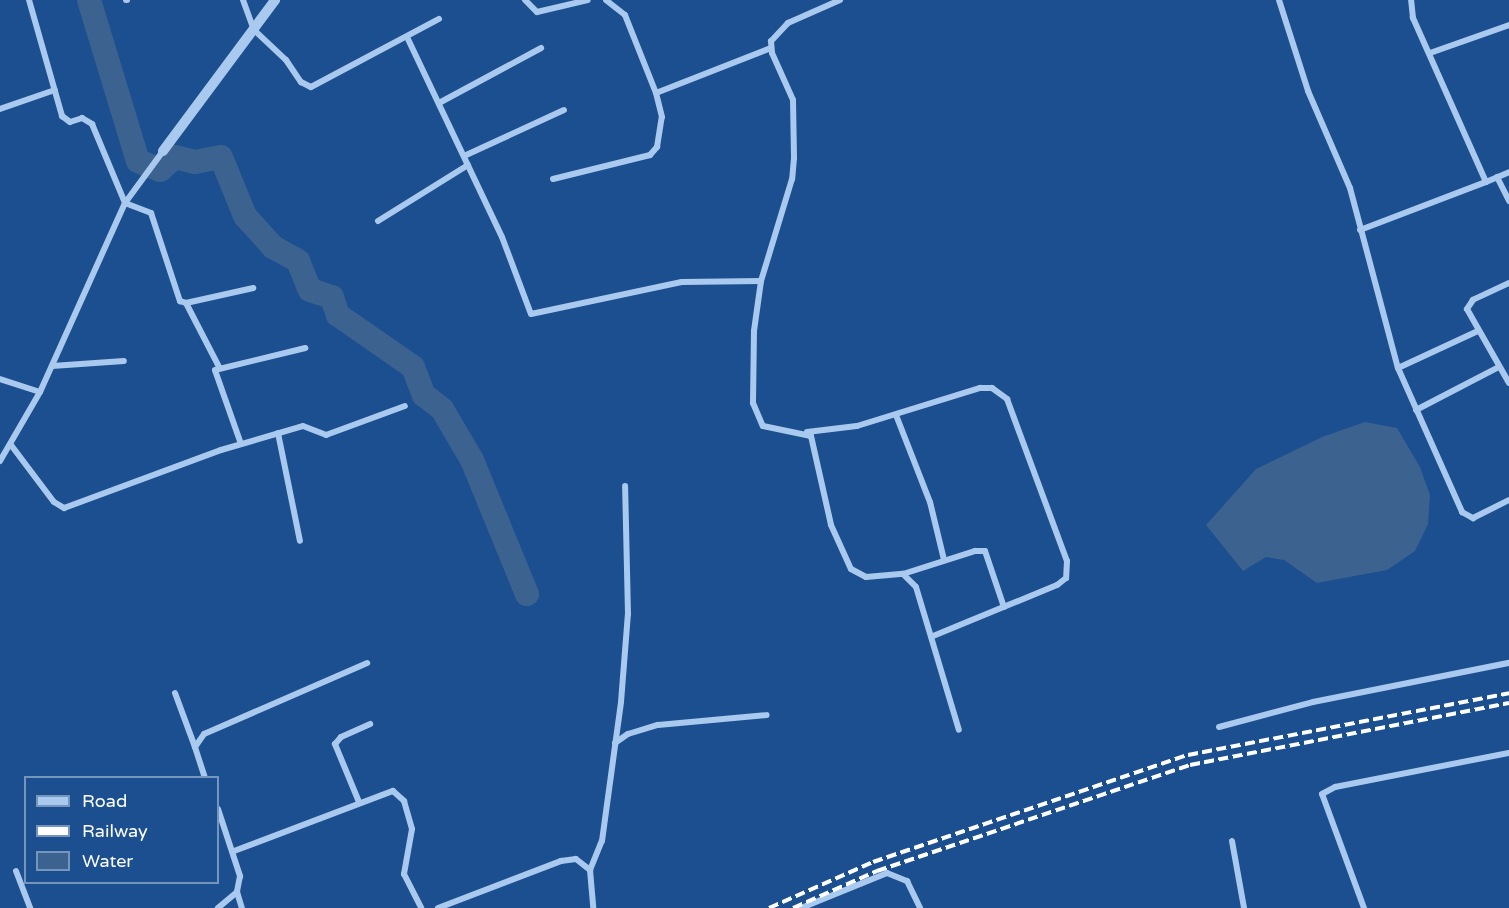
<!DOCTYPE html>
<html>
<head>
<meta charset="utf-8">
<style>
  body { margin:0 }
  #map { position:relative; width:1509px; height:908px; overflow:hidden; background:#1b4f8f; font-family:"Varela Round",sans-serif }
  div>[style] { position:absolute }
  .water>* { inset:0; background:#3c6290 }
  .river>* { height:24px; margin:-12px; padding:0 12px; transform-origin:12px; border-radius:12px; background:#3c6290 }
  .minor>* { height:6px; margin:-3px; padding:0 3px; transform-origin:3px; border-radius:3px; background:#a9c9ee }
  .tertiary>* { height:10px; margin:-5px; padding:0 5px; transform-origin:5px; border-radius:5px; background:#a9c9ee }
  .rail>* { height:4px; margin-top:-2px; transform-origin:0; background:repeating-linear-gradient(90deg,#fff 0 10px,transparent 0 14.5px) }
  span { translate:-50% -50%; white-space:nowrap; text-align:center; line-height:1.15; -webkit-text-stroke:5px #1b4f8f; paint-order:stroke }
  .legend { position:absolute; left:24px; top:776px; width:195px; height:108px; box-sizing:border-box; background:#1b4f8f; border:2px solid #7695bc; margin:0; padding:8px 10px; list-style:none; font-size:18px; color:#fff }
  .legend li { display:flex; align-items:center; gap:12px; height:30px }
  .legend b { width:30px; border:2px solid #7695bc }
</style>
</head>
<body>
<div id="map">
  <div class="water">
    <i style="clip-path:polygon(1365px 422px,1397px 428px,1420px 467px,1430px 495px,1428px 524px,1415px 551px,1387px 570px,1317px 583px,1284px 560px,1266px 557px,1243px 571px,1206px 525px,1256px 469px,1322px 437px)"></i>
  </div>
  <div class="river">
    <i style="left:89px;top:0;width:168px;rotate:73.1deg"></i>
    <i style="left:138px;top:161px;width:24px;rotate:22deg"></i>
    <i style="left:160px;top:170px;width:20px;rotate:-41deg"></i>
    <i style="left:175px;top:157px;width:21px;rotate:14deg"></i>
    <i style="left:195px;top:162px;width:26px;rotate:-11deg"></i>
    <i style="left:221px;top:157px;width:64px;rotate:67.9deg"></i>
    <i style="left:245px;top:216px;width:42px;rotate:47.9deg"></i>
    <i style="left:273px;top:247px;width:29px;rotate:29deg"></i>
    <i style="left:298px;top:261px;width:31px;rotate:68deg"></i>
    <i style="left:310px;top:290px;width:23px;rotate:18deg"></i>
    <i style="left:332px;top:297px;width:19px;rotate:72deg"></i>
    <i style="left:338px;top:315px;width:91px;rotate:34.7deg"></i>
    <i style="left:413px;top:367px;width:30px;rotate:69deg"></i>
    <i style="left:424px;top:395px;width:23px;rotate:38deg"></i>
    <i style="left:442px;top:409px;width:59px;rotate:59.5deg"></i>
    <i style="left:472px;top:460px;width:145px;rotate:67.7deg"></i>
  </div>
  <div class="minor">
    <i style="left:29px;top:0;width:121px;rotate:74.1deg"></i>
    <i style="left:62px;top:116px;width:10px;rotate:37deg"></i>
    <i style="left:70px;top:122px;width:13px;rotate:-18deg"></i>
    <i style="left:82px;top:118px;width:12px;rotate:31deg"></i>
    <i style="left:92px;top:124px;width:86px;rotate:67.3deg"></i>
    <i style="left:125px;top:203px;width:28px;rotate:21deg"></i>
    <i style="left:151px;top:213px;width:93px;rotate:71.8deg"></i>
    <i style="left:180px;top:301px;width:6px;rotate:18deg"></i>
    <i style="left:186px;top:303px;width:69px;rotate:-12.6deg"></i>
    <i style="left:126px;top:0;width:1px"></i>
    <i style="left:243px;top:0;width:32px;rotate:70deg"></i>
    <i style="left:254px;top:30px;width:44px;rotate:43.2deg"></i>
    <i style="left:286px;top:60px;width:27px;rotate:56deg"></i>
    <i style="left:301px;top:82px;width:11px;rotate:27deg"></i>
    <i style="left:311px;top:87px;width:145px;rotate:-28deg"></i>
    <i style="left:525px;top:0;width:17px;rotate:45deg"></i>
    <i style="left:537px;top:12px;width:52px;rotate:-13.2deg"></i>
    <i style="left:840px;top:0;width:57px;rotate:156.1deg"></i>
    <i style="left:788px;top:23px;width:25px;rotate:133deg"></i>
    <i style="left:771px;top:41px;width:12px;rotate:85deg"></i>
    <i style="left:772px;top:53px;width:51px;rotate:65.9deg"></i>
    <i style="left:793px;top:100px;width:58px;rotate:89deg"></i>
    <i style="left:794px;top:158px;width:21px;rotate:95deg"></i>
    <i style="left:792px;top:179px;width:107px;rotate:106.9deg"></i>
    <i style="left:761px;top:281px;width:50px;rotate:98deg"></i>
    <i style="left:754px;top:331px;width:72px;rotate:90.8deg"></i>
    <i style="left:753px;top:403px;width:25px;rotate:67deg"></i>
    <i style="left:763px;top:426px;width:49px;rotate:11.8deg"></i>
    <i style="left:811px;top:436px;width:91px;rotate:77.3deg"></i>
    <i style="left:831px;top:525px;width:48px;rotate:65.6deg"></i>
    <i style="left:851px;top:569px;width:17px;rotate:28deg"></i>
    <i style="left:866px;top:577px;width:37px;rotate:-5deg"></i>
    <i style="left:903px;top:574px;width:18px;rotate:45deg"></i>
    <i style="left:916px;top:587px;width:149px;rotate:73.3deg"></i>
    <i style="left:1279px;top:0;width:96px;rotate:72.3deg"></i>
    <i style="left:1308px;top:91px;width:106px;rotate:66.6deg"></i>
    <i style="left:1350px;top:188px;width:186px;rotate:75.1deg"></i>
    <i style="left:1398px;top:368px;width:158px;rotate:66deg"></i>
    <i style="left:1462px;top:512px;width:13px;rotate:29deg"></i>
    <i style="left:1473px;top:518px;width:40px;rotate:-26.6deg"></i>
    <i style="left:407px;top:37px;width:221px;rotate:64.6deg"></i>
    <i style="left:502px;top:237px;width:82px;rotate:69.4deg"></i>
    <i style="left:531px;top:314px;width:154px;rotate:-12deg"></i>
    <i style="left:682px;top:282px;width:79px;rotate:-0.7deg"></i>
    <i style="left:1430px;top:53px;width:84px;rotate:-19.5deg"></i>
    <i style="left:656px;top:93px;width:123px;rotate:-21.4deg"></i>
    <i style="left:439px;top:103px;width:116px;rotate:-28.3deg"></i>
    <i style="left:0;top:109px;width:58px;rotate:-19.1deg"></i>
    <i style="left:464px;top:156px;width:110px;rotate:-24.7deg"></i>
    <i style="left:1497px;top:177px;width:27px;rotate:63deg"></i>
    <i style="left:553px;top:179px;width:100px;rotate:-13.9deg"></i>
    <i style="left:650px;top:155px;width:11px;rotate:-49deg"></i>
    <i style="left:657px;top:147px;width:30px;rotate:-81deg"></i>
    <i style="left:662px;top:117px;width:25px;rotate:-104deg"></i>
    <i style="left:656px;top:93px;width:84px;rotate:-111.7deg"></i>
    <i style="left:625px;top:15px;width:24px;rotate:-142deg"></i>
    <i style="left:1486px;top:182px;width:25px;rotate:-23deg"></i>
    <i style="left:378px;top:221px;width:106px;rotate:-31.9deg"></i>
    <i style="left:1360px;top:230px;width:135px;rotate:-20.9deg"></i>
    <i style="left:1486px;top:182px;width:180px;rotate:-114deg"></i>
    <i style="left:1413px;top:18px;width:18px;rotate:-96deg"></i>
    <i style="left:1509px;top:283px;width:40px;rotate:155deg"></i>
    <i style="left:1473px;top:300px;width:11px;rotate:124deg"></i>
    <i style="left:1467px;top:309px;width:85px;rotate:60.4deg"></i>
    <i style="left:186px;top:303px;width:72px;rotate:62.7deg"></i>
    <i style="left:52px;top:366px;width:72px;rotate:-4deg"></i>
    <i style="left:1398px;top:368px;width:88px;rotate:-24.8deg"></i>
    <i style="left:0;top:379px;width:42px;rotate:18deg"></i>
    <i style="left:1416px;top:410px;width:93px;rotate:-27.4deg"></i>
    <i style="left:896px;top:415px;width:93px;rotate:68.7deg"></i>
    <i style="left:930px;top:502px;width:60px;rotate:76.4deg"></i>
    <i style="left:807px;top:432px;width:50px;rotate:-6.8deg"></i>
    <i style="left:857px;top:426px;width:129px;rotate:-17.2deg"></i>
    <i style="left:980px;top:388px;width:12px"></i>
    <i style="left:992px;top:388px;width:19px;rotate:36deg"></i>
    <i style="left:1007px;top:399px;width:173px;rotate:69.7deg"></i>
    <i style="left:1067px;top:561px;width:17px;rotate:93deg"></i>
    <i style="left:1066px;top:578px;width:11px;rotate:142deg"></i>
    <i style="left:1057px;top:585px;width:136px;rotate:157.6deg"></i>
    <i style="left:278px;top:433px;width:110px;rotate:78.5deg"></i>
    <i style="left:241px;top:444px;width:78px;rotate:-109.4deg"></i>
    <i style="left:215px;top:370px;width:93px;rotate:-13.7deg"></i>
    <i style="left:11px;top:445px;width:71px;rotate:53deg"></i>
    <i style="left:54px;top:502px;width:12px;rotate:31deg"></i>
    <i style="left:64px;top:508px;width:167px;rotate:-20.3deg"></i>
    <i style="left:221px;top:450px;width:85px;rotate:-16.3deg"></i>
    <i style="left:303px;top:426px;width:25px;rotate:21deg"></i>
    <i style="left:326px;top:435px;width:84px;rotate:-20.2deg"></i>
    <i style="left:0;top:461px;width:80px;rotate:-59.9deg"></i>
    <i style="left:40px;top:392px;width:207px;rotate:-65.8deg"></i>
    <i style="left:125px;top:203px;width:64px;rotate:-53.8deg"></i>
    <i style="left:903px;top:574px;width:76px;rotate:-17.7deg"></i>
    <i style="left:975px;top:551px;width:10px"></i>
    <i style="left:985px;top:551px;width:59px;rotate:71.3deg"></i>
    <i style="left:175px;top:693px;width:58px;rotate:69.7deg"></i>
    <i style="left:1219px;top:727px;width:97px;rotate:-14.9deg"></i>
    <i style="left:1313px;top:702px;width:200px;rotate:-11.3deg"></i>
    <i style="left:615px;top:743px;width:16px;rotate:-35deg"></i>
    <i style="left:628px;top:734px;width:31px;rotate:-17deg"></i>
    <i style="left:658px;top:725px;width:109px;rotate:-5.2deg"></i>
    <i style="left:205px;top:778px;width:33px;rotate:-108deg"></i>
    <i style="left:195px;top:747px;width:16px;rotate:-55deg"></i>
    <i style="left:204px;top:734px;width:178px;rotate:-23.5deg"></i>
    <i style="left:359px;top:802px;width:63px;rotate:-112.5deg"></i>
    <i style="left:335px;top:744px;width:9px;rotate:-49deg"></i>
    <i style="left:341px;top:737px;width:32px;rotate:-24deg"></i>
    <i style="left:218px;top:809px;width:71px;rotate:71.8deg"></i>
    <i style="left:240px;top:876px;width:16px;rotate:101deg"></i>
    <i style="left:237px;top:892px;width:25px;rotate:140deg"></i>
    <i style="left:1232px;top:841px;width:68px;rotate:79.8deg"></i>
    <i style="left:234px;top:851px;width:170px;rotate:-20.7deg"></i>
    <i style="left:393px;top:791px;width:15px;rotate:42deg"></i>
    <i style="left:404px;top:801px;width:29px;rotate:74deg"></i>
    <i style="left:412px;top:829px;width:46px;rotate:100.1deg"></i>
    <i style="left:404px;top:874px;width:38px;rotate:63deg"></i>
    <i style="left:590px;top:870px;width:31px;rotate:-68deg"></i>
    <i style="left:602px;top:841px;width:140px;rotate:-82.2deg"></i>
    <i style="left:621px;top:702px;width:88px;rotate:-85.5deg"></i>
    <i style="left:628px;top:614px;width:128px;rotate:-91.3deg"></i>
    <i style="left:16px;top:871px;width:40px;rotate:69deg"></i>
    <i style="left:237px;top:892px;width:17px;rotate:73deg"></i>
    <i style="left:438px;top:908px;width:132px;rotate:-20.9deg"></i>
    <i style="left:561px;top:861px;width:15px;rotate:-8deg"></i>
    <i style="left:576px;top:859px;width:18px;rotate:38deg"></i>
    <i style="left:590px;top:870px;width:38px;rotate:85deg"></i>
    <i style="left:801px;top:908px;width:93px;rotate:-22.1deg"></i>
    <i style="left:887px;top:873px;width:22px;rotate:22deg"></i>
    <i style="left:907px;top:881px;width:30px;rotate:64deg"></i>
    <i style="left:1364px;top:908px;width:121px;rotate:-110.2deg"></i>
    <i style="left:1322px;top:794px;width:15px;rotate:-28deg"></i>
    <i style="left:1335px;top:787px;width:177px;rotate:-11.1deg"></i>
  </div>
  <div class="tertiary">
    <i style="left:163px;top:151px;width:188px;rotate:-53.4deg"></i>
  </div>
  <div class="rail">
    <i style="left:769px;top:908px;width:114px;rotate:-23.9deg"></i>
    <i style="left:873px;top:862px;width:333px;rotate:-18.8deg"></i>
    <i style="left:1188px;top:755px;width:327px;rotate:-10.9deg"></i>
    <i style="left:793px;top:908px;width:92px;rotate:-23.8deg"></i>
    <i style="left:877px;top:871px;width:330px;rotate:-18.7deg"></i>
    <i style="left:1190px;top:765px;width:325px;rotate:-11deg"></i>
  </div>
  <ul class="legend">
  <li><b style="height:8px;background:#a9c9ee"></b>Road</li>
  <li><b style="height:8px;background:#fff"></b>Railway</li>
  <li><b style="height:16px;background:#3c6290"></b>Water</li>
  </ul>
</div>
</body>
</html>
